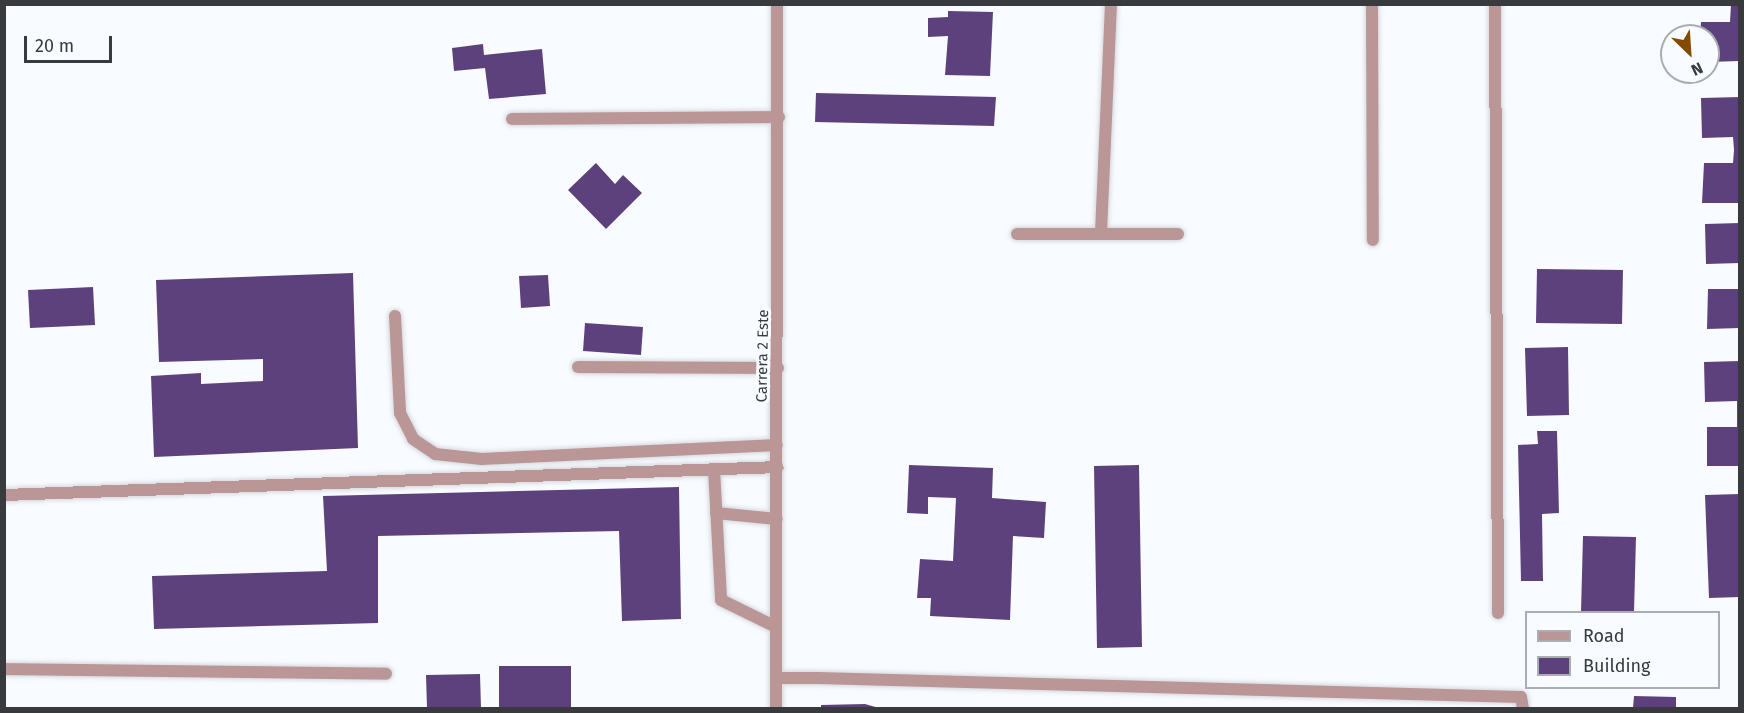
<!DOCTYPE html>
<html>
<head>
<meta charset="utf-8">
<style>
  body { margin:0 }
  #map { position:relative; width:1744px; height:713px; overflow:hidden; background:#f8fbff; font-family:"Fira Sans",sans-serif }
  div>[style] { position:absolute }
  .building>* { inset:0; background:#5d417d }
  .roads { filter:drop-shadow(0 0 2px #d5d8dc) drop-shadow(0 0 2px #d5d8dc) }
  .service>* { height:12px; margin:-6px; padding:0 6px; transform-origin:6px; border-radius:6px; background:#bb9697 }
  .minor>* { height:12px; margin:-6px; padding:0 6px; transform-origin:6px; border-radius:6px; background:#bb9697 }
  .tertiary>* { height:12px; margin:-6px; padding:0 6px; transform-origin:6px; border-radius:6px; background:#bb9697 }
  span { translate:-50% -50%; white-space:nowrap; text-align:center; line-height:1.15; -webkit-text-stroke:6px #f8fbff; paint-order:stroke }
  .street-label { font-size:15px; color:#383a3d }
  .frame { position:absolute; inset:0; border:6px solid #383a3d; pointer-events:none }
  .legend { position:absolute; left:1525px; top:611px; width:195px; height:78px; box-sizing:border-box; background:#f8fbff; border:2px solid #abaeb1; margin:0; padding:8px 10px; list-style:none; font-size:18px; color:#383a3d }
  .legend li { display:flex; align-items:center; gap:12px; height:30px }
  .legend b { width:30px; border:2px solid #abaeb1 }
  .north { position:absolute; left:1660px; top:24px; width:60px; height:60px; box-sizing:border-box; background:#f8fbff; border:2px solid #abaeb1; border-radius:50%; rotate:155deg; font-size:16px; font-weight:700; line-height:24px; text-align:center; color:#383a3d }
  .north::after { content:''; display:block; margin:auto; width:21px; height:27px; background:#844a00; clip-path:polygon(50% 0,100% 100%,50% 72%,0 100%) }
  .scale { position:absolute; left:24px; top:36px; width:88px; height:27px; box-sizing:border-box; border:3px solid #383a3d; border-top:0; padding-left:8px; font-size:18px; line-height:21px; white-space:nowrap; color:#383a3d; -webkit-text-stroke:4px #f8fbff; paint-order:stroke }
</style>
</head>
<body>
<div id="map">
  <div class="building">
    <i style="clip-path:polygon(1731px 4px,1740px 4px,1740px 61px,1708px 62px,1708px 36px,1700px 36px,1701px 22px,1730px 22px)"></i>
    <i style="clip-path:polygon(948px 11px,993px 12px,990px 76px,945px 75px,948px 36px,928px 37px,928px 18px,948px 17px)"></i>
    <i style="clip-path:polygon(483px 44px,484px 55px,542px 49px,546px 94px,489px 99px,485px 68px,454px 71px,452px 48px)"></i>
    <i style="clip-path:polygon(816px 93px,996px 97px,994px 126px,815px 122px)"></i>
    <i style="clip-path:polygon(1740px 97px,1740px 203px,1702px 203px,1704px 163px,1733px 163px,1734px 150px,1733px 137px,1702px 138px,1701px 98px)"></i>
    <i style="clip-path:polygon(596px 163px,615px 184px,623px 175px,642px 193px,606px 229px,568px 190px)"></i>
    <i style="clip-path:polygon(1740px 223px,1740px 263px,1706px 264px,1705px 224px)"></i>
    <i style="clip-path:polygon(1537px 269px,1623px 270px,1622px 324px,1536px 323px)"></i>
    <i style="clip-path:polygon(353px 273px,358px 448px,154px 457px,151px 376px,201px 373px,201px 384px,263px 381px,263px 359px,159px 362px,156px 280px)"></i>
    <i style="clip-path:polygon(548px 275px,550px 306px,521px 308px,519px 276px)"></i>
    <i style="clip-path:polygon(93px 287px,95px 325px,30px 328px,28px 290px)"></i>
    <i style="clip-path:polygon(1708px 289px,1740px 289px,1740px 328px,1707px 329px)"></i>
    <i style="clip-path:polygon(585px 323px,643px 327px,641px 355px,583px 351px)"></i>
    <i style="clip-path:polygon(1568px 347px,1569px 415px,1527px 416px,1525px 348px)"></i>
    <i style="clip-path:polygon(1740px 361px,1740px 466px,1707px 466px,1707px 427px,1737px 427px,1737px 401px,1705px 402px,1704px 362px)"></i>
    <i style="clip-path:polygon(1537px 431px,1557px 431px,1559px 513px,1542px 514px,1543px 581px,1521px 581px,1518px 445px,1538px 444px)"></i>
    <i style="clip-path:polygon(909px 465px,993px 468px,992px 498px,1046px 502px,1044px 538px,1013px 536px,1010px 620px,930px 616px,931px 598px,917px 598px,920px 559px,953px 561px,956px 498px,928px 497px,928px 514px,907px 513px)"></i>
    <i style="clip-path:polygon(1139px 465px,1142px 647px,1097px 648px,1094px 466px)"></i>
    <i style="clip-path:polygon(679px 487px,681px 619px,622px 621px,619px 531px,378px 536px,378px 623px,154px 629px,152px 576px,327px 571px,323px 496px)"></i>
    <i style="clip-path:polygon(1740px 494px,1740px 597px,1709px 598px,1705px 495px)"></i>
    <i style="clip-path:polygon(1583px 536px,1636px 537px,1634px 612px,1581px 612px)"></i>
    <i style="clip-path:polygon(499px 666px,571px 666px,571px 708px,499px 708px)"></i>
    <i style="clip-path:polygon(480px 674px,481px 708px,427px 708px,426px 675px)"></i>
    <i style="clip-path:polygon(1634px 696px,1676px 697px,1676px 708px,1633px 708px)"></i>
    <i style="clip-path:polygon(865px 704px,879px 708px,821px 708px,821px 705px)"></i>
  </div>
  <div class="roads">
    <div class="service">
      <i style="left:1372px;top:4px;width:236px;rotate:89.8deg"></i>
      <i style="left:512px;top:119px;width:267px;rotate:-0.4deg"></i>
      <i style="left:1101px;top:233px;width:229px;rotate:-87.5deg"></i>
      <i style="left:1017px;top:234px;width:161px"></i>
      <i style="left:395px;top:316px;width:97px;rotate:87deg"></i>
      <i style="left:400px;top:413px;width:29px;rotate:63deg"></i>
      <i style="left:413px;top:439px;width:27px;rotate:34deg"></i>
      <i style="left:435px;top:454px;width:47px;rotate:6.1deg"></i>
      <i style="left:482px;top:459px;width:295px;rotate:-2.7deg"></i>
      <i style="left:578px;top:367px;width:200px;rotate:0.3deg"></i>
      <i style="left:714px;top:469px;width:131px;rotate:86.9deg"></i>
      <i style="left:721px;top:600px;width:61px;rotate:26.1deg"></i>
      <i style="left:4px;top:495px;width:774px;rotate:-2.07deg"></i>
      <i style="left:716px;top:513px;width:61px;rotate:5.6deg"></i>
      <i style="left:818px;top:678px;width:703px;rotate:1.55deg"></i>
    </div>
    <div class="minor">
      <i style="left:1495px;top:4px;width:609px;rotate:89.72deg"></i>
      <i style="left:4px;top:669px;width:382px;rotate:0.7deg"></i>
      <i style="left:776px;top:678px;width:42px"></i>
      <i style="left:1521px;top:697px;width:11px;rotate:80deg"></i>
    </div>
    <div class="tertiary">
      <i style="left:776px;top:708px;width:704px;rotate:-89.92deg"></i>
    </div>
  </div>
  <div class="street-label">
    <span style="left:763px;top:356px;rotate:-89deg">Carrera 2 Este</span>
  </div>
  <div class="frame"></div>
  <ul class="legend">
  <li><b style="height:8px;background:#bb9697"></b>Road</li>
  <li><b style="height:16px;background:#5d417d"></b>Building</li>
  </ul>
  <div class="north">N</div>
  <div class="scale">20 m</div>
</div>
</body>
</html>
